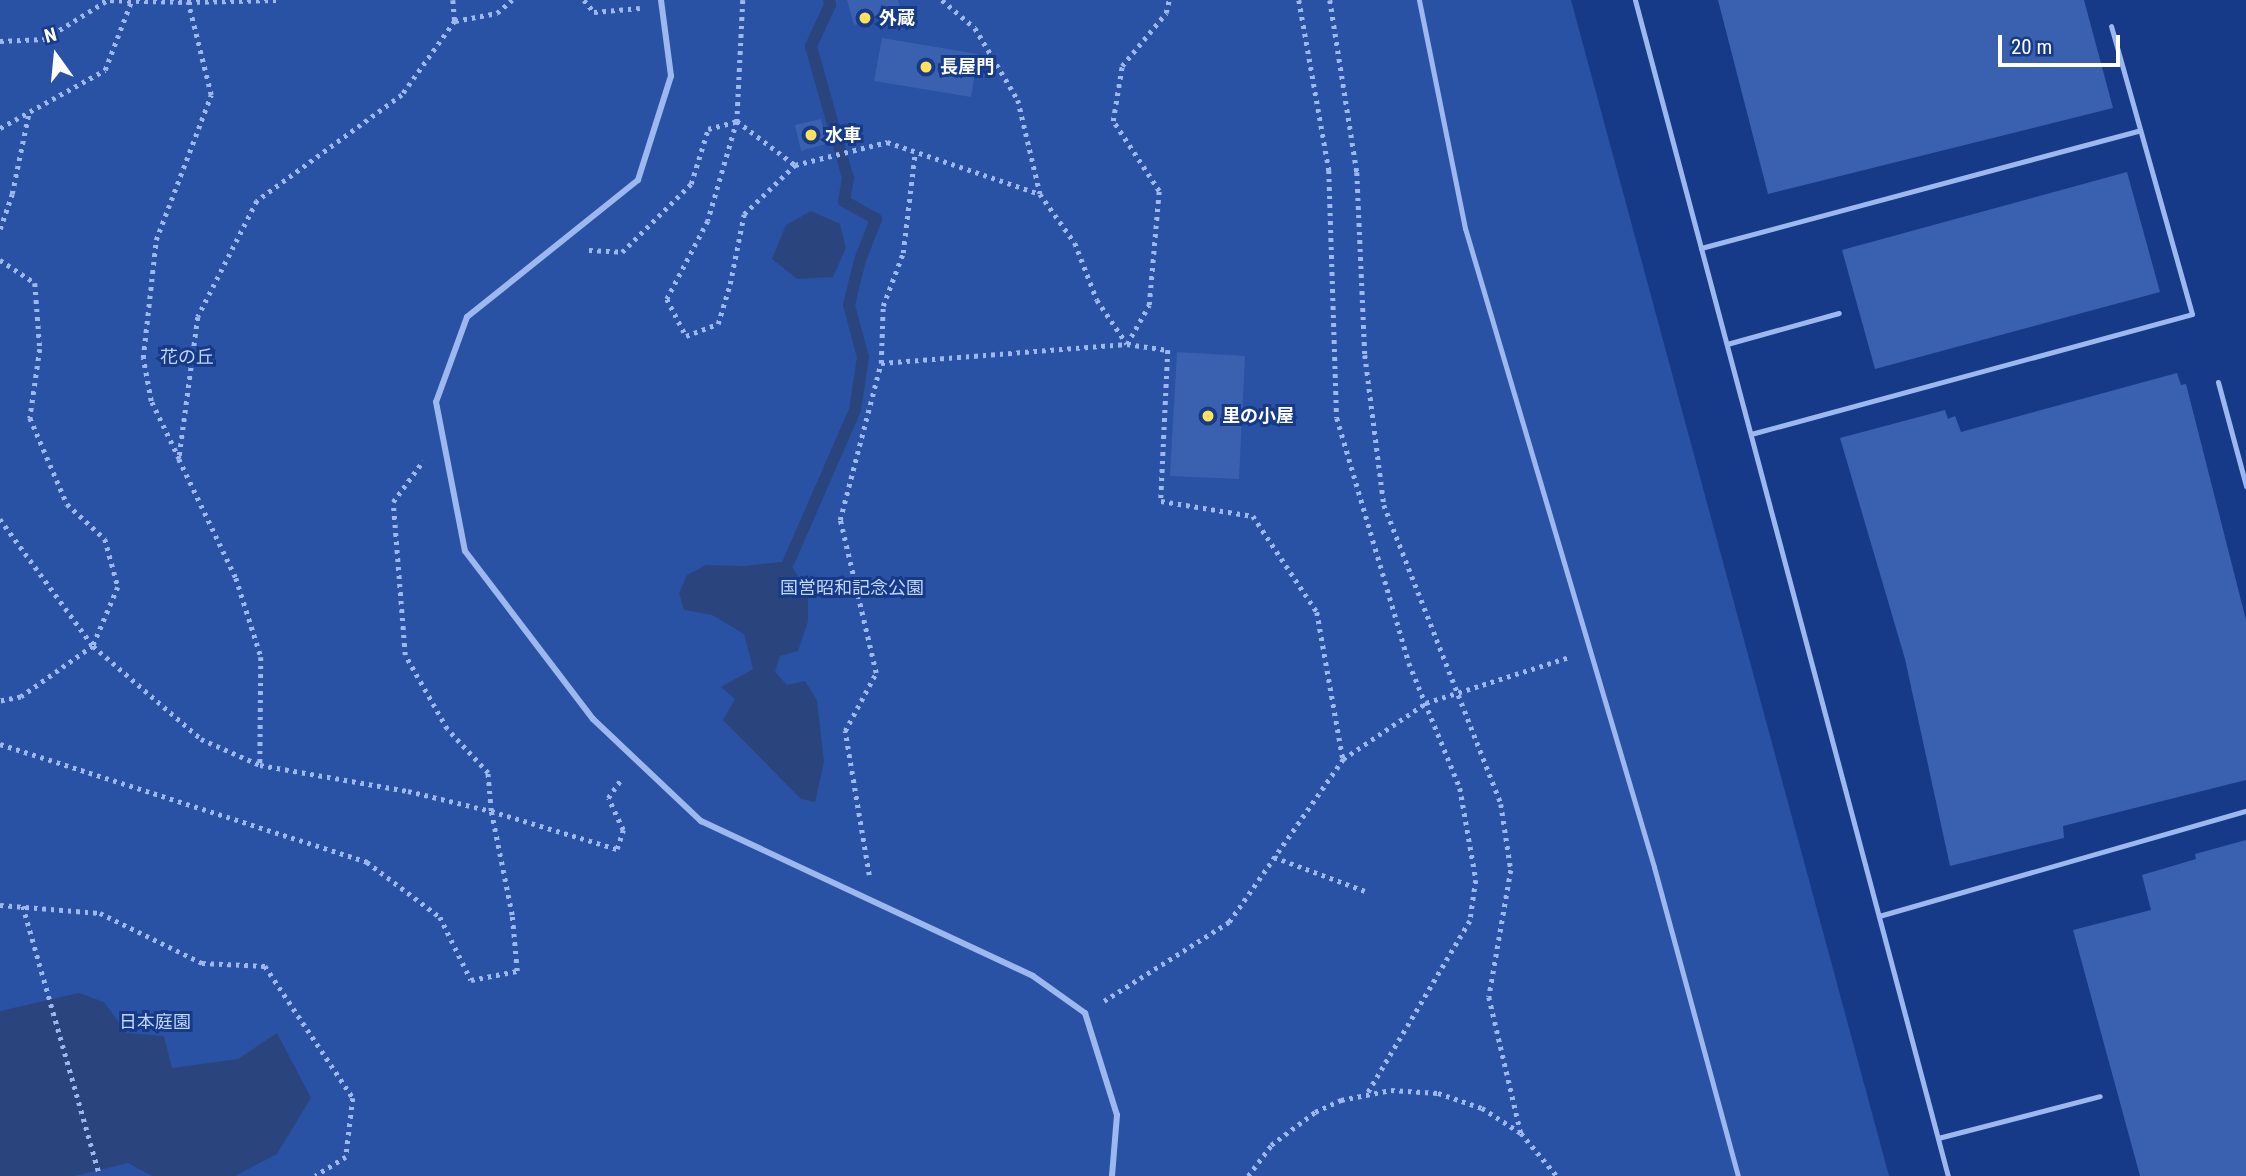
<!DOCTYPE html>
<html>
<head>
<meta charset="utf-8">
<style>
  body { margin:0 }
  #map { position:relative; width:2246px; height:1176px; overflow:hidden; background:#163a87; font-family:"Roboto Condensed","Noto Sans JP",sans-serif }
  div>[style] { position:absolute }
  .green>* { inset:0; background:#2952a5 }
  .water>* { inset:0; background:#2a457e }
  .stream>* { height:12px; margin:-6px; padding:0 6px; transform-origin:6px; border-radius:6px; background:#2a457e }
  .building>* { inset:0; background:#3a61af }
  .path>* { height:4.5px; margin-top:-2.25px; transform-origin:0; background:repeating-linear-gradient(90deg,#9cb8ee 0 3.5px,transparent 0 8.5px) }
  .service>* { height:5px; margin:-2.5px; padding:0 2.5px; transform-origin:2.5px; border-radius:2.5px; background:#9cb8ee }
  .pedestrian>* { height:6px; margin:-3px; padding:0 3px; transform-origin:3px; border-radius:3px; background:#9cb8ee }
  .dots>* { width:19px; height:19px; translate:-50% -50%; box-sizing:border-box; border:4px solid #163a87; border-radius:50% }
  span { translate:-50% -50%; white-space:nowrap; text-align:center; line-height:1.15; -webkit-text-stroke:6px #163a87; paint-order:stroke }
  .poi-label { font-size:18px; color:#fff; font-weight:700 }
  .left { translate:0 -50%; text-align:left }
  .park-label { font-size:18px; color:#c2d5fa }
  .north { position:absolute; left:21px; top:21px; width:70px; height:70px; -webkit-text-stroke:5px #163a87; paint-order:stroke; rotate:345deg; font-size:19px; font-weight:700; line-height:28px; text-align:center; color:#fff }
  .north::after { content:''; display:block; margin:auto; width:24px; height:32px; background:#fff; clip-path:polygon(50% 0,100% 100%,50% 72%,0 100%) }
  .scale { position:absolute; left:1998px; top:35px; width:122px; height:32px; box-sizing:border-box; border:4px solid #fff; border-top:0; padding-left:9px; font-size:21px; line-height:24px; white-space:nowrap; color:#fff; -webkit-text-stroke:5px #163a87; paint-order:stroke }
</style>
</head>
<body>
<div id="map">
  <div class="green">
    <i style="clip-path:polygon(0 0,1571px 0,1889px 1176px,0 1176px)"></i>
  </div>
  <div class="water">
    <i style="clip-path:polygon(811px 211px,840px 224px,846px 248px,833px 277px,797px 279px,772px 259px,786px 225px)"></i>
    <i style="clip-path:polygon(789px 561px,808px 594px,808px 621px,798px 651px,780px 656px,775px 672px,787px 685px,805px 681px,817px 700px,824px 762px,815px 802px,801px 799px,723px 720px,735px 699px,721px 687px,753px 669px,744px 634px,712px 615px,684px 610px,679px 593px,687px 575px,706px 565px,744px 566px)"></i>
    <i style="clip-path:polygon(79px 993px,104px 1002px,127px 1033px,164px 1036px,172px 1068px,238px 1059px,277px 1033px,311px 1098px,277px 1154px,235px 1176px,152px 1176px,128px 1163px,75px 1176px,0 1176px,0 1011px)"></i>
  </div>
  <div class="stream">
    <i style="left:789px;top:561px;width:165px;rotate:-66.4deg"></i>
    <i style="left:855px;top:410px;width:54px;rotate:-81.4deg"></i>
    <i style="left:863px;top:357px;width:54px;rotate:-105.1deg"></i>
    <i style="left:849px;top:305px;width:46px;rotate:-76.3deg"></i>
    <i style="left:860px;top:260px;width:44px;rotate:-68.7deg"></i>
    <i style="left:876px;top:219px;width:37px;rotate:-151deg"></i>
    <i style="left:844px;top:201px;width:23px;rotate:-80deg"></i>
    <i style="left:848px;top:178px;width:137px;rotate:-105.7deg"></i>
    <i style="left:811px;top:46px;width:45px;rotate:-65.1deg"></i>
    <i style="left:830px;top:5px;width:5px;rotate:-101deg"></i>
  </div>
  <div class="building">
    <i style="clip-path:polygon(847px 0,898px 0,901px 12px,854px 25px)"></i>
    <i style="clip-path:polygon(1718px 0,2084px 0,2113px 108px,1768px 194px)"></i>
    <i style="clip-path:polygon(882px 38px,978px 54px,971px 97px,874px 81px)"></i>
    <i style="clip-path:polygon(821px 119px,826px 144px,801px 151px,795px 125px)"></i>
    <i style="clip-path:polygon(2127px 172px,2160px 292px,1875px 369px,1842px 250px)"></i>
    <i style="clip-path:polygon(1177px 352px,1245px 356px,1239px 479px,1170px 476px)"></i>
    <i style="clip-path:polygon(2177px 373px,2181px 385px,2186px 384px,2246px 620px,2246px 780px,2063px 826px,2064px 838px,1950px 866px,1905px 659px,1840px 438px,1945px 410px,1948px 419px,1955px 416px,1961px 432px)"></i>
    <i style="clip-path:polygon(2246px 840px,2246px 1176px,2140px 1176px,2073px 930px,2151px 910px,2142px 875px,2196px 859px,2195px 854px)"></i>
  </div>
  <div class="path">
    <i style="left:102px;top:0;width:86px;rotate:1.3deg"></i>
    <i style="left:453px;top:0;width:21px;rotate:85deg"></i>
    <i style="left:455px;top:21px;width:43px;rotate:-10.8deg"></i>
    <i style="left:497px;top:13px;width:20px;rotate:-41deg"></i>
    <i style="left:584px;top:0;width:16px;rotate:50deg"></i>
    <i style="left:594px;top:12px;width:46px;rotate:-5deg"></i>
    <i style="left:743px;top:0;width:121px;rotate:92.8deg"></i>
    <i style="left:737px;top:121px;width:104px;rotate:106.2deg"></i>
    <i style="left:708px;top:221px;width:88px;rotate:117.7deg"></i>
    <i style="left:667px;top:299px;width:42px;rotate:62.8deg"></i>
    <i style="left:686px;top:336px;width:34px;rotate:-21deg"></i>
    <i style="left:718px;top:324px;width:42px;rotate:-73.3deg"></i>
    <i style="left:730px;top:284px;width:71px;rotate:-78.7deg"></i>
    <i style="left:744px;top:214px;width:71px;rotate:-43.9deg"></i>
    <i style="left:795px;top:165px;width:95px;rotate:-14deg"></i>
    <i style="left:887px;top:142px;width:162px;rotate:18.8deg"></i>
    <i style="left:1040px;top:194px;width:60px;rotate:54.5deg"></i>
    <i style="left:1075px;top:243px;width:61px;rotate:68.9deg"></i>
    <i style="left:1097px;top:300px;width:53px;rotate:55.7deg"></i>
    <i style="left:1127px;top:344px;width:41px;rotate:8.3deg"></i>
    <i style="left:1168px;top:350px;width:151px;rotate:92.7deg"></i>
    <i style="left:1161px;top:501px;width:93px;rotate:9.3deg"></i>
    <i style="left:1253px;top:516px;width:115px;rotate:56.3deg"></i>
    <i style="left:1317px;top:612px;width:149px;rotate:80deg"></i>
    <i style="left:942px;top:0;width:43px;rotate:40.3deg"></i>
    <i style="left:975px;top:28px;width:84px;rotate:59.2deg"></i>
    <i style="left:1018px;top:100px;width:96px;rotate:76.7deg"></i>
    <i style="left:1299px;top:0;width:173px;rotate:80deg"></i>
    <i style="left:1329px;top:170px;width:248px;rotate:88.2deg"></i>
    <i style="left:1337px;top:418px;width:255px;rotate:73.6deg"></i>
    <i style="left:1409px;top:663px;width:135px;rotate:67.8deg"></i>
    <i style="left:1460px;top:788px;width:93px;rotate:80.1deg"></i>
    <i style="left:1476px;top:880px;width:41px;rotate:98.3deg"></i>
    <i style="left:1470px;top:921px;width:200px;rotate:120.7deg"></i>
    <i style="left:1330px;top:0;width:174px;rotate:81.1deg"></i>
    <i style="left:1357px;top:172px;width:183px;rotate:87.5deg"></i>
    <i style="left:1365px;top:355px;width:151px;rotate:82.8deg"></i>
    <i style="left:1384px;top:505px;width:321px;rotate:68.6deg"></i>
    <i style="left:1501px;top:804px;width:67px;rotate:81.4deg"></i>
    <i style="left:1511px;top:870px;width:129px;rotate:99.8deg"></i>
    <i style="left:1489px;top:997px;width:140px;rotate:76.8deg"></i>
    <i style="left:455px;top:21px;width:91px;rotate:125.6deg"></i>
    <i style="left:402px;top:95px;width:180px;rotate:143.8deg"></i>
    <i style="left:257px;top:201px;width:130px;rotate:117deg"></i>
    <i style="left:198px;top:317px;width:143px;rotate:97.6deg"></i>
    <i style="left:179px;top:459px;width:132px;rotate:64.4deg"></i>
    <i style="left:236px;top:578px;width:83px;rotate:72.4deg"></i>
    <i style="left:261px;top:657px;width:108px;rotate:90.5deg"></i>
    <i style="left:260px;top:765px;width:150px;rotate:10deg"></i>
    <i style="left:408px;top:791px;width:85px;rotate:13.5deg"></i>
    <i style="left:491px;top:811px;width:132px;rotate:16.8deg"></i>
    <i style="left:617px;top:849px;width:20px;rotate:-72deg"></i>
    <i style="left:623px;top:830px;width:35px;rotate:-115deg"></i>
    <i style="left:608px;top:798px;width:24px;rotate:-55deg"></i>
    <i style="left:0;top:41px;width:45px;rotate:-2.5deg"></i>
    <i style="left:45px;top:39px;width:74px;rotate:-31.8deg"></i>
    <i style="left:0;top:128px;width:120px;rotate:-28.9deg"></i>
    <i style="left:105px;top:70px;width:73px;rotate:-69.1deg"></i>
    <i style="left:0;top:229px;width:37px;rotate:-71deg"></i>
    <i style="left:12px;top:194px;width:84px;rotate:-78.3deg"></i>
    <i style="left:589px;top:250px;width:33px;rotate:3deg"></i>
    <i style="left:622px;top:252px;width:97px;rotate:-44.6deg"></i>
    <i style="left:691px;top:184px;width:58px;rotate:-72.8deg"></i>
    <i style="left:708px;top:129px;width:30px;rotate:-15deg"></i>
    <i style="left:737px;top:121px;width:73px;rotate:37.2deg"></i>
    <i style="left:0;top:260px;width:42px;rotate:33.3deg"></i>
    <i style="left:35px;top:283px;width:66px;rotate:85.7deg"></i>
    <i style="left:40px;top:349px;width:70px;rotate:98.2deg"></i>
    <i style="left:30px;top:418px;width:94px;rotate:66.7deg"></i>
    <i style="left:67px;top:504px;width:52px;rotate:42.6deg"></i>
    <i style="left:105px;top:539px;width:50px;rotate:74.8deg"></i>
    <i style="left:118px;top:587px;width:64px;rotate:113deg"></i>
    <i style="left:93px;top:646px;width:88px;rotate:144.7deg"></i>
    <i style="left:21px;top:697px;width:21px;rotate:169deg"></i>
    <i style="left:881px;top:363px;width:247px;rotate:-4.4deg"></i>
    <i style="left:1127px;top:344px;width:45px;rotate:-60.6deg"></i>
    <i style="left:1149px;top:305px;width:114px;rotate:-85deg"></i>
    <i style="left:1159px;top:191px;width:84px;rotate:-123.3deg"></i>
    <i style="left:1113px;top:121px;width:56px;rotate:-80.7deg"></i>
    <i style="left:1122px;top:66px;width:69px;rotate:-50.3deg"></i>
    <i style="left:1166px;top:13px;width:13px;rotate:-77deg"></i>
    <i style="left:179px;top:459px;width:64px;rotate:-115.8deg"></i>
    <i style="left:151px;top:401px;width:44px;rotate:-100.5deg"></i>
    <i style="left:143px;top:358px;width:119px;rotate:-83.7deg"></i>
    <i style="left:156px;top:240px;width:155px;rotate:-69.2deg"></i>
    <i style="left:211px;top:95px;width:96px;rotate:-103.9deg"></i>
    <i style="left:188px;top:2px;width:88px;rotate:-1.3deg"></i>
    <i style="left:0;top:519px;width:157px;rotate:53.8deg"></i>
    <i style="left:93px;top:646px;width:143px;rotate:40.7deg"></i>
    <i style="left:201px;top:739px;width:64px;rotate:23.8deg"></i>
    <i style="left:0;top:744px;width:386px;rotate:17.8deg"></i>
    <i style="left:367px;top:862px;width:91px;rotate:37deg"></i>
    <i style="left:440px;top:917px;width:70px;rotate:63.8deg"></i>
    <i style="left:471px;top:980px;width:47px;rotate:-11.1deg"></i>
    <i style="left:517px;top:971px;width:56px;rotate:-95.1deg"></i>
    <i style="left:512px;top:915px;width:106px;rotate:-101.4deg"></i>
    <i style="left:491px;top:811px;width:38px;rotate:-95deg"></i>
    <i style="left:488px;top:773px;width:60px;rotate:-133deg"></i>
    <i style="left:447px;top:729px;width:85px;rotate:-119.6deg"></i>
    <i style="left:405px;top:655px;width:153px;rotate:-94.5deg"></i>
    <i style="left:393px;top:502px;width:51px;rotate:-53.8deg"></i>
    <i style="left:1274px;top:857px;width:97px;rotate:20.5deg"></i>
    <i style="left:869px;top:875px;width:146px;rotate:-99.5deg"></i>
    <i style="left:845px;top:731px;width:66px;rotate:-61.9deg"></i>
    <i style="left:876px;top:673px;width:157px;rotate:-103.2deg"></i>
    <i style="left:840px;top:520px;width:162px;rotate:-75.4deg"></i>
    <i style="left:881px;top:363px;width:57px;rotate:-88deg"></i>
    <i style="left:883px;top:306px;width:57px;rotate:-69.3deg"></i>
    <i style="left:903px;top:253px;width:101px;rotate:-83.2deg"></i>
    <i style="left:0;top:905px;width:100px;rotate:4.6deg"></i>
    <i style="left:100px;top:913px;width:114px;rotate:26.1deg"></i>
    <i style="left:202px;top:963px;width:63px;rotate:2.7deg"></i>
    <i style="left:265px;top:966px;width:159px;rotate:56.3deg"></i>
    <i style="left:353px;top:1098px;width:59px;rotate:96.8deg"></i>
    <i style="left:346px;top:1157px;width:36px;rotate:148deg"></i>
    <i style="left:23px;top:906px;width:281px;rotate:74.1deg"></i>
    <i style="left:1104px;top:1001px;width:148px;rotate:-32.3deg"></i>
    <i style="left:1229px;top:922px;width:199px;rotate:-55deg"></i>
    <i style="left:1343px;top:759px;width:100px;rotate:-34deg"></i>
    <i style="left:1426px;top:703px;width:150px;rotate:-17.8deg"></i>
    <i style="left:1248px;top:1176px;width:39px;rotate:-53deg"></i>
    <i style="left:1271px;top:1145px;width:55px;rotate:-36.9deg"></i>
    <i style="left:1315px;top:1112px;width:29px;rotate:-25deg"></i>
    <i style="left:1341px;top:1100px;width:51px;rotate:-11.3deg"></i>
    <i style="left:1391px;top:1090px;width:47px;rotate:3.7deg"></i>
    <i style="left:1438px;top:1093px;width:46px;rotate:18.8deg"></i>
    <i style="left:1482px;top:1108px;width:46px;rotate:32.7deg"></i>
    <i style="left:1521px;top:1133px;width:56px;rotate:50.1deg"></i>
  </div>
  <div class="service">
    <i style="left:1419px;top:0;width:233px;rotate:78.6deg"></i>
    <i style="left:1465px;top:228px;width:666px;rotate:73.52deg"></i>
    <i style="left:1654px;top:867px;width:320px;rotate:74.8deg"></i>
    <i style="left:1635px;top:0;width:1217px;rotate:75.1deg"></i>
    <i style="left:1701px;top:248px;width:453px;rotate:-15deg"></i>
    <i style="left:1727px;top:344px;width:116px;rotate:-15.5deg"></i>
    <i style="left:2218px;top:382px;width:108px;rotate:74.9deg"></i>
    <i style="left:1751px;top:434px;width:457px;rotate:-15.2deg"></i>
    <i style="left:2192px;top:314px;width:299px;rotate:-105.7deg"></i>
    <i style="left:1879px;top:916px;width:382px;rotate:-16deg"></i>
    <i style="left:1938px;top:1138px;width:167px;rotate:-14.5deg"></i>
  </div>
  <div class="pedestrian">
    <i style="left:661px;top:0;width:77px;rotate:82.5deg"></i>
    <i style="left:671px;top:76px;width:109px;rotate:107.6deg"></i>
    <i style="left:638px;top:180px;width:219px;rotate:141.3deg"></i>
    <i style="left:467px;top:317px;width:90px;rotate:110deg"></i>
    <i style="left:436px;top:402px;width:152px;rotate:79deg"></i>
    <i style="left:465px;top:551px;width:211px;rotate:52.7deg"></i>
    <i style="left:593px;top:719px;width:149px;rotate:43.4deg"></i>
    <i style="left:701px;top:821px;width:366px;rotate:25deg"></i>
    <i style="left:1033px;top:976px;width:64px;rotate:35.4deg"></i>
    <i style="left:1085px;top:1013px;width:107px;rotate:72.6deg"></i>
    <i style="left:1117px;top:1115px;width:61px;rotate:94.7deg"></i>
  </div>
  <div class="dots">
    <i style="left:865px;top:18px;background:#ffe259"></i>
    <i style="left:926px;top:67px;background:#ffe259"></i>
    <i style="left:811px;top:135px;background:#ffe259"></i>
    <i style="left:1208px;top:416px;background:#ffe259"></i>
  </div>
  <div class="poi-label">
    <span class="left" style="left:879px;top:18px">外蔵</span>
    <span class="left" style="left:940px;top:67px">長屋門</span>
    <span class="left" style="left:825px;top:135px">水車</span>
    <span class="left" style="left:1222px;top:416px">里の小屋</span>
  </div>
  <div class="park-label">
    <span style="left:187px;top:357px">花の丘</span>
    <span style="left:852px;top:588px">国営昭和記念公園</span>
    <span style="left:155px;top:1022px">日本庭園</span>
  </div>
  <div class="north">N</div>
  <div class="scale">20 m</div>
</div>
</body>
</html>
